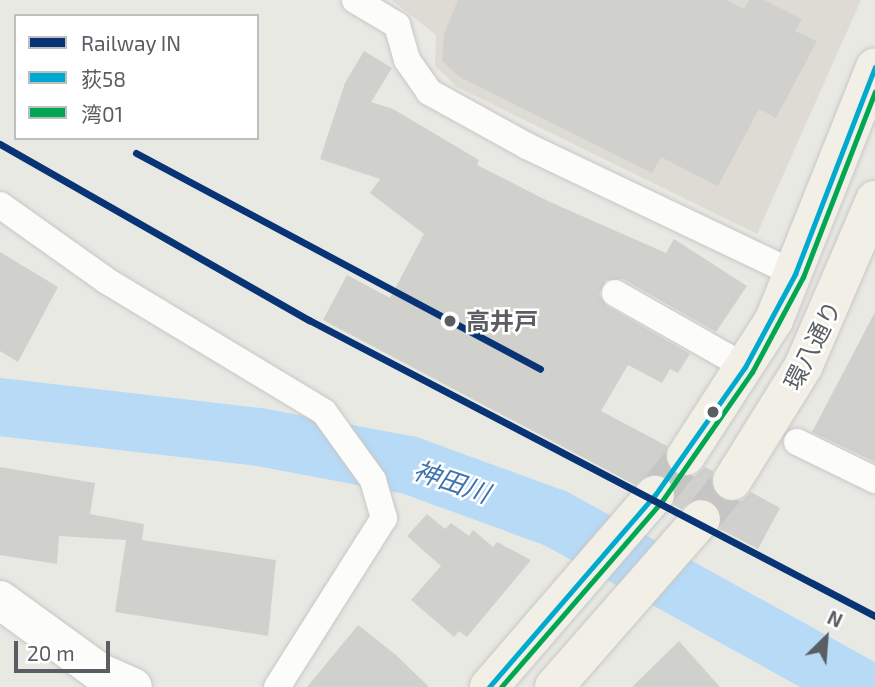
<!DOCTYPE html>
<html>
<head>
<meta charset="utf-8">
<style>
  body { margin:0 }
  #map { position:relative; width:875px; height:687px; overflow:hidden; background:#e9e9e4; font-family:"Exo 2","Noto Sans JP",sans-serif }
  div>[style] { position:absolute }
  .education>* { inset:0; background:#dddbd3 }
  .river>* { height:58px; margin:-29px; padding:0 29px; transform-origin:29px; border-radius:29px; background:#b7daf6 }
  .building>* { inset:0; background:#d0d0cd }
  .primary-tunnel>* { height:38px; margin-top:-19px; transform-origin:0; background:repeating-linear-gradient(90deg,#c5c6c4 0 38px,transparent 0 57px) }
  .roads { filter:drop-shadow(0 0 2px #c7c7c6) drop-shadow(0 0 2px #c7c7c6) }
  .street>* { height:26px; margin:-13px; padding:0 13px; transform-origin:13px; border-radius:13px; background:#fcfcfb }
  .secondary>* { height:38px; margin:-19px; padding:0 19px; transform-origin:19px; border-radius:19px; background:#fcfcfb }
  .primary>* { height:38px; margin:-19px; padding:0 19px; transform-origin:19px; border-radius:19px; background:#f2f0e6 }
  .bus-1>* { height:5px; margin:-2.5px; padding:0 2.5px; transform-origin:2.5px; border-radius:2.5px; background:#00a9ce }
  .bus-2>* { height:5px; margin:-2.5px; padding:0 2.5px; transform-origin:2.5px; border-radius:2.5px; background:#00a651 }
  .rail-1>* { height:7px; margin:-3.5px; padding:0 3.5px; transform-origin:3.5px; border-radius:3.5px; background:#083476 }
  .dots>* { width:19px; height:19px; translate:-50% -50%; box-sizing:border-box; border:4px solid #fff; border-radius:50% }
  span { translate:-50% -50%; white-space:nowrap; text-align:center; line-height:1.15; -webkit-text-stroke:5px #fff; paint-order:stroke }
  .stop-label { font-size:24px; color:#5a5d62; font-weight:700 }
  .left { translate:0 -50%; text-align:left }
  .street-label { font-size:24px; color:#5a5d62 }
  .water-label { font-size:26px; color:#4074ae; font-style:italic }
  .legend { position:absolute; left:14px; top:14px; width:245px; height:126px; box-sizing:border-box; background:#fff; border:2px solid #bdbec0; margin:0; padding:9px 12px; list-style:none; font-size:21px; color:#5a5d62 }
  .legend li { display:flex; align-items:center; gap:14px; height:35px }
  .legend b { width:35px; border:2px solid #bdbec0 }
  .north { position:absolute; left:791px; top:603px; width:70px; height:70px; -webkit-text-stroke:5px #fff; paint-order:stroke; rotate:25deg; font-size:19px; font-weight:700; line-height:28px; text-align:center; color:#5a5d62 }
  .north::after { content:''; display:block; margin:auto; width:24px; height:32px; background:#5a5d62; clip-path:polygon(50% 0,100% 100%,50% 72%,0 100%) }
  .scale { position:absolute; left:14px; top:641px; width:96px; height:32px; box-sizing:border-box; border:4px solid #5a5d62; border-top:0; padding-left:9px; font-size:21px; line-height:24px; white-space:nowrap; color:#5a5d62; -webkit-text-stroke:5px #fff; paint-order:stroke }
</style>
</head>
<body>
<div id="map">
  <div class="education">
    <i style="clip-path:polygon(392px 0,861px 0,757px 234px,457px 87px,435px 66px,436px 35px)"></i>
  </div>
  <div class="river">
    <i style="left:0;top:407px;width:261px;rotate:6.6deg"></i>
    <i style="left:259px;top:437px;width:153px;rotate:10.6deg"></i>
    <i style="left:409px;top:465px;width:155px;rotate:20deg"></i>
    <i style="left:555px;top:518px;width:349px;rotate:29deg"></i>
  </div>
  <div class="building">
    <i style="clip-path:polygon(458px 0,726px 0,744px 9px,749px 0,764px 0,802px 19px,795px 31px,817px 41px,776px 118px,759px 109px,718px 186px,661px 157px,652px 173px,461px 78px,442px 61px,444px 34px)"></i>
    <i style="clip-path:polygon(364px 51px,392px 68px,371px 102px,393px 109px,479px 160px,477px 165px,550px 202px,666px 253px,674px 239px,747px 286px,716px 332px,623px 279px,606px 280px,599px 294px,607px 306px,690px 354px,678px 373px,670px 369px,662px 383px,628px 365px,601px 411px,667px 446px,666px 465px,675px 475px,695px 476px,705px 467px,713px 471px,712px 491px,721px 500px,742px 501px,751px 492px,780px 508px,758px 549px,720px 529px,722px 513px,715px 502px,695px 498px,681px 509px,674px 505px,676px 488px,669px 478px,648px 474px,635px 485px,323px 320px,347px 275px,390px 298px,424px 234px,370px 193px,380px 179px,320px 159px,345px 83px)"></i>
    <i style="clip-path:polygon(0 252px,58px 287px,18px 362px,0 351px)"></i>
    <i style="clip-path:polygon(875px 312px,875px 462px,812px 432px)"></i>
    <i style="clip-path:polygon(0 467px,95px 483px,90px 514px,144px 524px,142px 540px,276px 560px,268px 636px,115px 612px,126px 540px,59px 536px,57px 564px,0 555px)"></i>
    <i style="clip-path:polygon(427px 514px,445px 529px,451px 523px,469px 536px,473px 530px,493px 547px,497px 542px,531px 560px,467px 637px,459px 631px,454px 637px,411px 600px,441px 566px,407px 536px)"></i>
    <i style="clip-path:polygon(358px 625px,396px 655px,429px 687px,307px 687px)"></i>
    <i style="clip-path:polygon(679px 641px,720px 687px,632px 687px)"></i>
  </div>
  <div class="primary-tunnel">
    <i style="left:655px;top:495px;width:50px;rotate:-51.5deg"></i>
    <i style="left:701px;top:519px;width:49px;rotate:-50.8deg"></i>
  </div>
  <div class="roads">
    <div class="street">
      <i style="left:355px;top:0;width:49px;rotate:30.8deg"></i>
      <i style="left:397px;top:25px;width:36px;rotate:74deg"></i>
      <i style="left:407px;top:60px;width:39px;rotate:55deg"></i>
      <i style="left:429px;top:92px;width:112px;rotate:28.9deg"></i>
      <i style="left:527px;top:146px;width:297px;rotate:25.5deg"></i>
      <i style="left:0;top:205px;width:131px;rotate:35.4deg"></i>
      <i style="left:107px;top:281px;width:253px;rotate:31.1deg"></i>
      <i style="left:324px;top:412px;width:84px;rotate:54.2deg"></i>
      <i style="left:373px;top:480px;width:40px;rotate:74deg"></i>
      <i style="left:384px;top:518px;width:200px;rotate:122.3deg"></i>
      <i style="left:615px;top:293px;width:150px;rotate:29.6deg"></i>
      <i style="left:797px;top:442px;width:87px;rotate:26deg"></i>
    </div>
    <div class="secondary">
      <i style="left:0;top:600px;width:122px;rotate:36deg"></i>
      <i style="left:99px;top:672px;width:37px;rotate:24deg"></i>
    </div>
    <div class="primary">
      <i style="left:686px;top:456px;width:162px;rotate:-57.1deg"></i>
      <i style="left:774px;top:320px;width:272px;rotate:-68.2deg"></i>
      <i style="left:732px;top:481px;width:134px;rotate:-58.1deg"></i>
      <i style="left:803px;top:367px;width:182px;rotate:-66.7deg"></i>
      <i style="left:489px;top:687px;width:254px;rotate:-49.2deg"></i>
      <i style="left:554px;top:687px;width:223px;rotate:-48.8deg"></i>
    </div>
  </div>
  <div class="bus-1">
    <i style="left:489px;top:687px;width:254px;rotate:-49.2deg"></i>
    <i style="left:655px;top:495px;width:156px;rotate:-54.9deg"></i>
    <i style="left:745px;top:367px;width:106px;rotate:-61.7deg"></i>
    <i style="left:795px;top:274px;width:222px;rotate:-68.9deg"></i>
  </div>
  <div class="bus-2">
    <i style="left:501px;top:687px;width:246px;rotate:-49.1deg"></i>
    <i style="left:662px;top:501px;width:157px;rotate:-55.1deg"></i>
    <i style="left:752px;top:372px;width:108px;rotate:-61.8deg"></i>
    <i style="left:803px;top:277px;width:199px;rotate:-68.8deg"></i>
  </div>
  <div class="rail-1">
    <i style="left:0;top:144px;width:356px;rotate:29.7deg"></i>
    <i style="left:309px;top:320px;width:639px;rotate:27.61deg"></i>
    <i style="left:136px;top:153px;width:458px;rotate:28.1deg"></i>
  </div>
  <div class="dots">
    <i style="left:450px;top:321px;background:#5a5d62"></i>
    <i style="left:713px;top:412px;background:#5a5d62"></i>
  </div>
  <div class="stop-label">
    <span class="left" style="left:466px;top:321px">高井戸</span>
  </div>
  <div class="street-label">
    <span style="left:812px;top:345px;rotate:-63deg">環八通り</span>
  </div>
  <div class="water-label">
    <span style="left:452px;top:481px;rotate:19deg">神田川</span>
  </div>
  <ul class="legend">
  <li><b style="height:9px;background:#083476"></b>Railway IN</li>
  <li><b style="height:9px;background:#00a9ce"></b>荻58</li>
  <li><b style="height:9px;background:#00a651"></b>湾01</li>
  </ul>
  <div class="north">N</div>
  <div class="scale">20 m</div>
</div>
</body>
</html>
